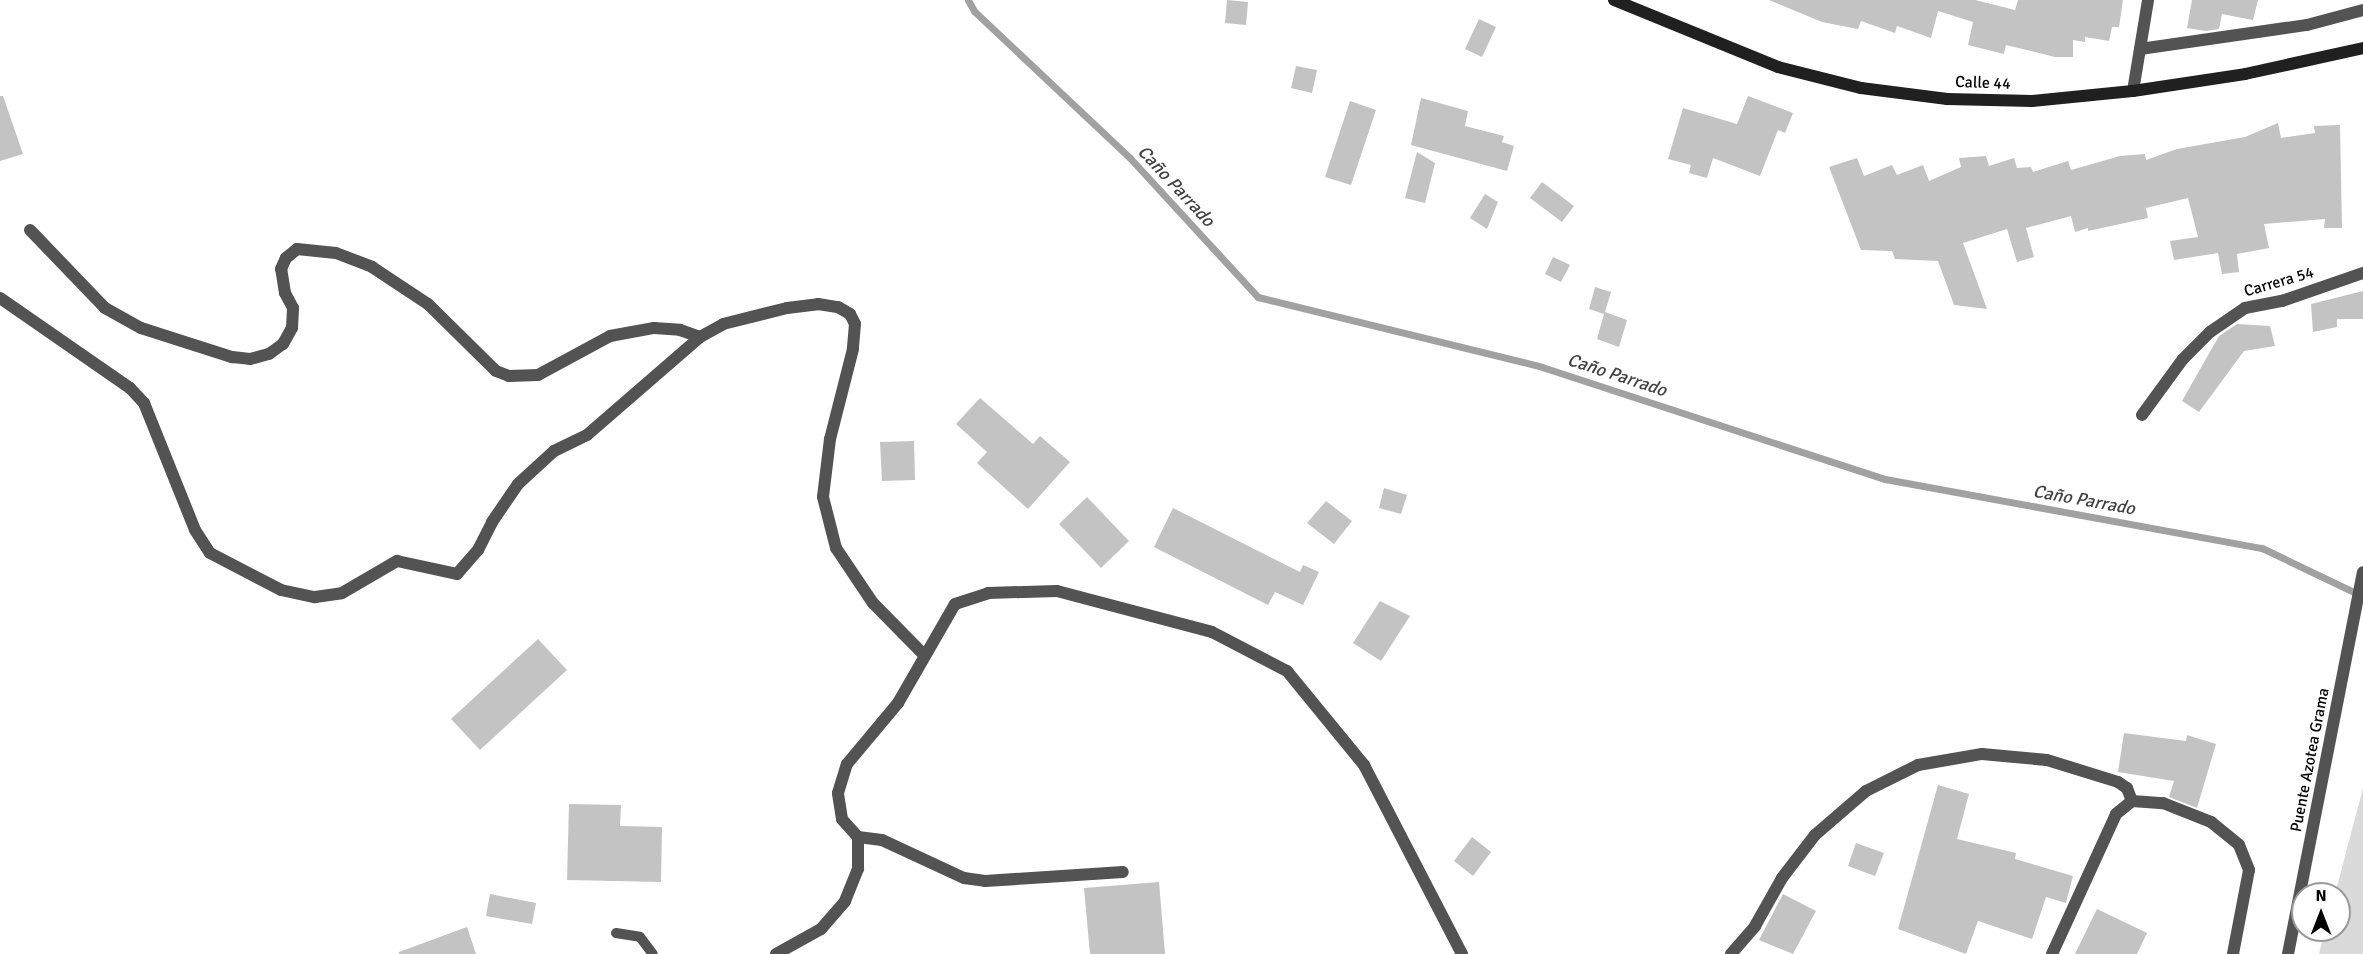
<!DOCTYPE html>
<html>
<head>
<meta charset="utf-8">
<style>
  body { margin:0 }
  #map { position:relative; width:2363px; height:954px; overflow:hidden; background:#fff; font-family:Signika,sans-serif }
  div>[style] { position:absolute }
  .green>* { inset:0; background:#dadada }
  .stream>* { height:7px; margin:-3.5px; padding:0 3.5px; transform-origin:3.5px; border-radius:3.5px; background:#a1a1a1 }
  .building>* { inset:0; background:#c3c3c3 }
  .service>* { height:10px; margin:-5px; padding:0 5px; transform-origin:5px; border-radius:5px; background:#535353 }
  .minor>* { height:12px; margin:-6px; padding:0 6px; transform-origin:6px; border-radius:6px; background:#535353 }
  .secondary>* { height:12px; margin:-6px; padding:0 6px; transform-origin:6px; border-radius:6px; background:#202020 }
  span { translate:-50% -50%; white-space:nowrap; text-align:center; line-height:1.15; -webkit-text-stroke:4.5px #fff; paint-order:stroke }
  .street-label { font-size:16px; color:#000 }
  .water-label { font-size:18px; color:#424242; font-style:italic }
  .north { position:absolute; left:2291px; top:882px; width:60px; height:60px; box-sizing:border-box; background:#fff; border:2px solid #999; border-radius:50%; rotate:0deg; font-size:16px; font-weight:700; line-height:24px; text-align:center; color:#000 }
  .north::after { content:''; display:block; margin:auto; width:21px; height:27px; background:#000; clip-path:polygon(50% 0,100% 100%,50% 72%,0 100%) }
</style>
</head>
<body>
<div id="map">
  <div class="green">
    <i style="clip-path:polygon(2363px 788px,2363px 954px,2319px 954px,2325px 930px,2339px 930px,2339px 894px,2335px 894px)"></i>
  </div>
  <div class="stream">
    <i style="left:968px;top:0;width:13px;rotate:61deg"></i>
    <i style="left:974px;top:11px;width:214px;rotate:43.3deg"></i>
    <i style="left:1130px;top:158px;width:189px;rotate:47.4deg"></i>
    <i style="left:1258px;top:297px;width:292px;rotate:13.8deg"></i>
    <i style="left:1542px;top:367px;width:361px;rotate:18.1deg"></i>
    <i style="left:1885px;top:479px;width:383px;rotate:10.4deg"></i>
    <i style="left:2262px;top:548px;width:109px;rotate:25.6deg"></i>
  </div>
  <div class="building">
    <i style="clip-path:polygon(1227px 0,1248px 2px,1246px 25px,1225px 23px)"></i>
    <i style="clip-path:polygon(1769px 0,1975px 0,2015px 10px,2018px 0,2123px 0,2119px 27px,2112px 27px,2109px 41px,2085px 37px,2085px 42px,2073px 40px,2073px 57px,2055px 57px,2006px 45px,2004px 54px,1968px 45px,1973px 22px,1938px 11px,1931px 38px,1897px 26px,1895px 33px,1861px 21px,1858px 29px,1822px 22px)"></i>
    <i style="clip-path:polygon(2192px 0,2258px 0,2253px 20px,2222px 14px,2219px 29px,2206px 31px,2187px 28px)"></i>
    <i style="clip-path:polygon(1479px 19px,1496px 27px,1482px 57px,1465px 49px)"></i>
    <i style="clip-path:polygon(1296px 66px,1317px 70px,1312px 93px,1291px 88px)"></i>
    <i style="clip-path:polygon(0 96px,3px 96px,23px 154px,0 161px)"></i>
    <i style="clip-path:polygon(1748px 96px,1793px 113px,1785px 133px,1778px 130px,1760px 176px,1713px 158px,1707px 178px,1689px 173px,1691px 165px,1668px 159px,1683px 108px,1737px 124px)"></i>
    <i style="clip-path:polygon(1421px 98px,1468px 111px,1465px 126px,1504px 136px,1502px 142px,1514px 146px,1507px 171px,1411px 145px)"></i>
    <i style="clip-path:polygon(1350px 101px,1376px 110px,1351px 185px,1325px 177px)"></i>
    <i style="clip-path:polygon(2278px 123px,2281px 138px,2315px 133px,2314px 126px,2340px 125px,2342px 228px,2324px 228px,2325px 219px,2264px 224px,2269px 248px,2237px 254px,2239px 272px,2222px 274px,2218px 253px,2174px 260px,2170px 241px,2198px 237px,2188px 198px,2146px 208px,2148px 218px,2088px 231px,2088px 228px,2075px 232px,2071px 216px,2026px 228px,2034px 257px,2017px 262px,2007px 229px,1963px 243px,1987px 309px,1954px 305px,1938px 261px,1895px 259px,1892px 251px,1861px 250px,1829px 167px,1857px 158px,1864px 176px,1892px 165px,1897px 175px,1923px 165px,1929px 181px,1961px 167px,1959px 158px,1986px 156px,1989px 166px,2014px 158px,2017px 168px,2031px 167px,2033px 172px,2068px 161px,2071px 170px,2120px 156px,2145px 154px,2146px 160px,2177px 149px,2245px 137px)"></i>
    <i style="clip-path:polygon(1417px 152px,1435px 163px,1425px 203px,1405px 198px)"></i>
    <i style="clip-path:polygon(1542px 182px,1574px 206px,1562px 222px,1530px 198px)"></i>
    <i style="clip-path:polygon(1485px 194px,1498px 202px,1487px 229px,1470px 218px)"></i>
    <i style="clip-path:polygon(1553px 257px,1570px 265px,1561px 282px,1545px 274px)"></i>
    <i style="clip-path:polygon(1595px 287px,1611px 292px,1605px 312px,1627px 320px,1619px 347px,1597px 339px,1604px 314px,1589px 309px)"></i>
    <i style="clip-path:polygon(2363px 291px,2363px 319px,2337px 319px,2337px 327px,2313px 332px,2311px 304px)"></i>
    <i style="clip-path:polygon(2237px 324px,2270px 326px,2275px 346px,2244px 351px,2199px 412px,2182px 401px,2219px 336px)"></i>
    <i style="clip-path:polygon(980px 398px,1033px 444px,1040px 436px,1070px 462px,1028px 509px,977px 463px,987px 452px,956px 424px)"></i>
    <i style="clip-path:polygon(914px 441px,915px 480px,882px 481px,880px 442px)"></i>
    <i style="clip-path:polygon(1384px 488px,1407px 495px,1401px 514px,1379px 508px)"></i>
    <i style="clip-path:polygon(1087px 497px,1129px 541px,1101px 568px,1059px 524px)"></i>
    <i style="clip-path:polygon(1326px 501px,1352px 521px,1334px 544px,1307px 523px)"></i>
    <i style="clip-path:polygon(1173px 508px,1300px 572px,1303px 565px,1319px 572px,1303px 605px,1275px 592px,1268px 605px,1154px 547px)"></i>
    <i style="clip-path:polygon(1380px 601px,1410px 616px,1381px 661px,1353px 643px)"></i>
    <i style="clip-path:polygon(538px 639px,567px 670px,480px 750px,451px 719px)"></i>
    <i style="clip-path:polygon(2124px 733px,2186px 741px,2187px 735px,2216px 744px,2197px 808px,2169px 797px,2174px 781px,2118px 772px)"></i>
    <i style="clip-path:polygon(1938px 785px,1969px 794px,1957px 839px,2016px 853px,2015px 859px,2073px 876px,2066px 903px,2046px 897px,2032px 939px,1978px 921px,1966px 954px,1898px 929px)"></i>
    <i style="clip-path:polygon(569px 804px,621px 805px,620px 826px,662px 827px,661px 882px,567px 880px)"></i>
    <i style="clip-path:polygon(1472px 837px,1491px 852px,1473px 876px,1454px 861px)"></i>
    <i style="clip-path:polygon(1856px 843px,1884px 853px,1875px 876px,1848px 866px)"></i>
    <i style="clip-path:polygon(1159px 882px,1165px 954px,1090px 954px,1084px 888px)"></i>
    <i style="clip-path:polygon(490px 894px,536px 903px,532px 924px,486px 916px)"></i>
    <i style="clip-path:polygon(1783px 894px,1816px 911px,1793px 954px,1759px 940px)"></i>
    <i style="clip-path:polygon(2097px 909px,2147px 933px,2137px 954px,2075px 954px)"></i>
    <i style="clip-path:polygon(467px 927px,476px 954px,399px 954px,399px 952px)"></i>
  </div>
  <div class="service">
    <i style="left:616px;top:933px;width:24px;rotate:9deg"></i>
    <i style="left:640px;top:937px;width:21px;rotate:53deg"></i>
  </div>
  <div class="minor">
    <i style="left:2140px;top:49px;width:169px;rotate:-8.2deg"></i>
    <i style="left:2307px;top:25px;width:58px;rotate:-15deg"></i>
    <i style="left:2133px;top:91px;width:92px;rotate:-80.6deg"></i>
    <i style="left:30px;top:230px;width:108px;rotate:46.1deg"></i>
    <i style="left:105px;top:308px;width:41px;rotate:29.1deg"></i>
    <i style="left:141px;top:328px;width:96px;rotate:17.7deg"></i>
    <i style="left:232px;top:357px;width:18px;rotate:6deg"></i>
    <i style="left:250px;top:359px;width:20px;rotate:-15deg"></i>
    <i style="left:269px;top:354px;width:17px;rotate:-36deg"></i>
    <i style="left:283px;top:344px;width:18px;rotate:-61deg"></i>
    <i style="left:292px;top:328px;width:20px;rotate:-87deg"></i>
    <i style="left:293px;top:308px;width:17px;rotate:-118deg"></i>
    <i style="left:285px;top:293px;width:24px;rotate:-99deg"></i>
    <i style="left:281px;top:269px;width:12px;rotate:-66deg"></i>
    <i style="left:286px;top:258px;width:14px;rotate:-39deg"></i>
    <i style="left:297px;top:249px;width:39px;rotate:6deg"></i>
    <i style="left:336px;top:253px;width:39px;rotate:21deg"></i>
    <i style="left:372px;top:267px;width:67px;rotate:33.5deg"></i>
    <i style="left:428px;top:304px;width:95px;rotate:44.6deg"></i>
    <i style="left:496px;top:371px;width:14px;rotate:21deg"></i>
    <i style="left:509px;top:376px;width:29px;rotate:-2deg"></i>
    <i style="left:538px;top:375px;width:82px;rotate:-28.4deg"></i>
    <i style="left:610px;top:336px;width:45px;rotate:-10.3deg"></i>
    <i style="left:654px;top:328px;width:26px;rotate:4deg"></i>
    <i style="left:680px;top:330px;width:21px;rotate:19deg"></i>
    <i style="left:0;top:298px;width:158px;rotate:34.7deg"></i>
    <i style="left:130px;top:388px;width:21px;rotate:47deg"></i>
    <i style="left:144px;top:403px;width:137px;rotate:68.1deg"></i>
    <i style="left:195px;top:530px;width:27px;rotate:57deg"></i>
    <i style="left:210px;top:553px;width:80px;rotate:27.5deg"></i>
    <i style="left:281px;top:590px;width:35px;rotate:12deg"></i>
    <i style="left:315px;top:597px;width:27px;rotate:-8deg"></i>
    <i style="left:342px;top:593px;width:64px;rotate:-30.2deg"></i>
    <i style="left:397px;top:561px;width:61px;rotate:12.2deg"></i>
    <i style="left:457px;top:574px;width:32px;rotate:-49deg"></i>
    <i style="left:478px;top:550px;width:31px;rotate:-63deg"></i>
    <i style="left:492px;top:522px;width:46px;rotate:-55.6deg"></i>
    <i style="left:518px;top:484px;width:49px;rotate:-42.5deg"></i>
    <i style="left:554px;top:451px;width:37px;rotate:-26deg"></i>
    <i style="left:587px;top:435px;width:150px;rotate:-40.9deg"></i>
    <i style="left:700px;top:337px;width:26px;rotate:-29deg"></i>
    <i style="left:723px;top:324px;width:66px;rotate:-14deg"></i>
    <i style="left:787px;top:308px;width:31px;rotate:-7deg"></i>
    <i style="left:818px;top:304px;width:20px;rotate:9deg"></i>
    <i style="left:838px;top:307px;width:14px;rotate:30deg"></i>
    <i style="left:850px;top:314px;width:11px;rotate:63deg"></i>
    <i style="left:855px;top:324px;width:25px;rotate:95deg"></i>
    <i style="left:853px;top:349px;width:93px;rotate:104.3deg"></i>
    <i style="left:830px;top:439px;width:58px;rotate:96.9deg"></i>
    <i style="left:823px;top:497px;width:53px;rotate:75.7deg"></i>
    <i style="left:836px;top:548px;width:66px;rotate:56.1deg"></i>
    <i style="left:873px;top:603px;width:74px;rotate:45.5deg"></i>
    <i style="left:2142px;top:415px;width:69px;rotate:-53.8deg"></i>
    <i style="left:2183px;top:359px;width:38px;rotate:-45deg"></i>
    <i style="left:2210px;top:332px;width:42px;rotate:-34.4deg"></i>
    <i style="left:2245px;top:308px;width:38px;rotate:-11deg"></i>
    <i style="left:2282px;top:301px;width:86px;rotate:-19.1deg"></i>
    <i style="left:858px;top:837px;width:24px;rotate:7deg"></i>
    <i style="left:882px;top:840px;width:90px;rotate:24.9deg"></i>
    <i style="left:964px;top:878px;width:21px;rotate:8deg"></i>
    <i style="left:985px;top:881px;width:138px;rotate:-3.7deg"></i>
    <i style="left:776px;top:954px;width:51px;rotate:-29.1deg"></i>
    <i style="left:821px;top:929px;width:37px;rotate:-49deg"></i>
    <i style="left:845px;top:901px;width:35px;rotate:-68deg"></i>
    <i style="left:858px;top:869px;width:32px;rotate:-90deg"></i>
    <i style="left:858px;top:837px;width:24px;rotate:-132deg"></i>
    <i style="left:842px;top:819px;width:26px;rotate:-99deg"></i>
    <i style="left:838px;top:793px;width:30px;rotate:-73deg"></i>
    <i style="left:847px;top:764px;width:80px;rotate:-50.1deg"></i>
    <i style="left:898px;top:703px;width:114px;rotate:-60.1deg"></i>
    <i style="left:955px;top:604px;width:35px;rotate:-18deg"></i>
    <i style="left:988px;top:593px;width:69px;rotate:-1.7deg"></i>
    <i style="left:1057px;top:591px;width:160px;rotate:14.8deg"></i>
    <i style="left:1212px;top:632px;width:85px;rotate:27.5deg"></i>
    <i style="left:1287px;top:671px;width:122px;rotate:50.7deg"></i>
    <i style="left:1364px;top:765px;width:213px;rotate:62.6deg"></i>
    <i style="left:1731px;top:954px;width:37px;rotate:-49deg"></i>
    <i style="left:1755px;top:926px;width:55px;rotate:-60.6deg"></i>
    <i style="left:1782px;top:878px;width:54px;rotate:-52.5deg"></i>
    <i style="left:1815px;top:835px;width:67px;rotate:-40.8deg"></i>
    <i style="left:1866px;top:791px;width:58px;rotate:-26.6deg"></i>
    <i style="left:1918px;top:765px;width:65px;rotate:-9.8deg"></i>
    <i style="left:1982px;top:754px;width:65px;rotate:5.3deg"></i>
    <i style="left:2047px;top:760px;width:74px;rotate:17.2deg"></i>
    <i style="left:2118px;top:782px;width:11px;rotate:34deg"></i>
    <i style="left:2127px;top:788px;width:14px;rotate:69deg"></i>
    <i style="left:2052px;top:954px;width:154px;rotate:-65.4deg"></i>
    <i style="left:2116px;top:814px;width:21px;rotate:-39deg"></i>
    <i style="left:2132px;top:801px;width:31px;rotate:4deg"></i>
    <i style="left:2163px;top:803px;width:52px;rotate:21.6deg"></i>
    <i style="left:2211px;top:822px;width:36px;rotate:39deg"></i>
    <i style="left:2239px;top:845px;width:27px;rotate:68deg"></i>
    <i style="left:2249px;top:870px;width:86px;rotate:100.8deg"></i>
    <i style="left:2288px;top:954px;width:389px;rotate:-78.9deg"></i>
  </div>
  <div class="secondary">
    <i style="left:1614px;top:0;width:177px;rotate:22.2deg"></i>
    <i style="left:1778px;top:67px;width:86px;rotate:14.2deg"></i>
    <i style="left:1861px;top:88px;width:87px;rotate:7.3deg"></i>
    <i style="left:1947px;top:99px;width:85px;rotate:1.3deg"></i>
    <i style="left:2032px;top:101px;width:101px;rotate:-5.7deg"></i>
    <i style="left:2133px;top:91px;width:113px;rotate:-8.6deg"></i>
    <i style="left:2245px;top:74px;width:121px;rotate:-12.4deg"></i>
  </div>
  <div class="street-label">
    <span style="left:1983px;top:83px;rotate:2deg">Calle 44</span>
    <span style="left:2279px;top:282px;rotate:-16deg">Carrera 54</span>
    <span style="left:2310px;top:760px;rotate:-79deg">Puente Azotea Grama</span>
  </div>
  <div class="water-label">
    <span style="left:1176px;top:186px;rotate:47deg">Caño Parrado</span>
    <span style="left:1617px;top:375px;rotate:18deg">Caño Parrado</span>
    <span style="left:2084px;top:500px;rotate:10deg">Caño Parrado</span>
  </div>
  <div class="north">N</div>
</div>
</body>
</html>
